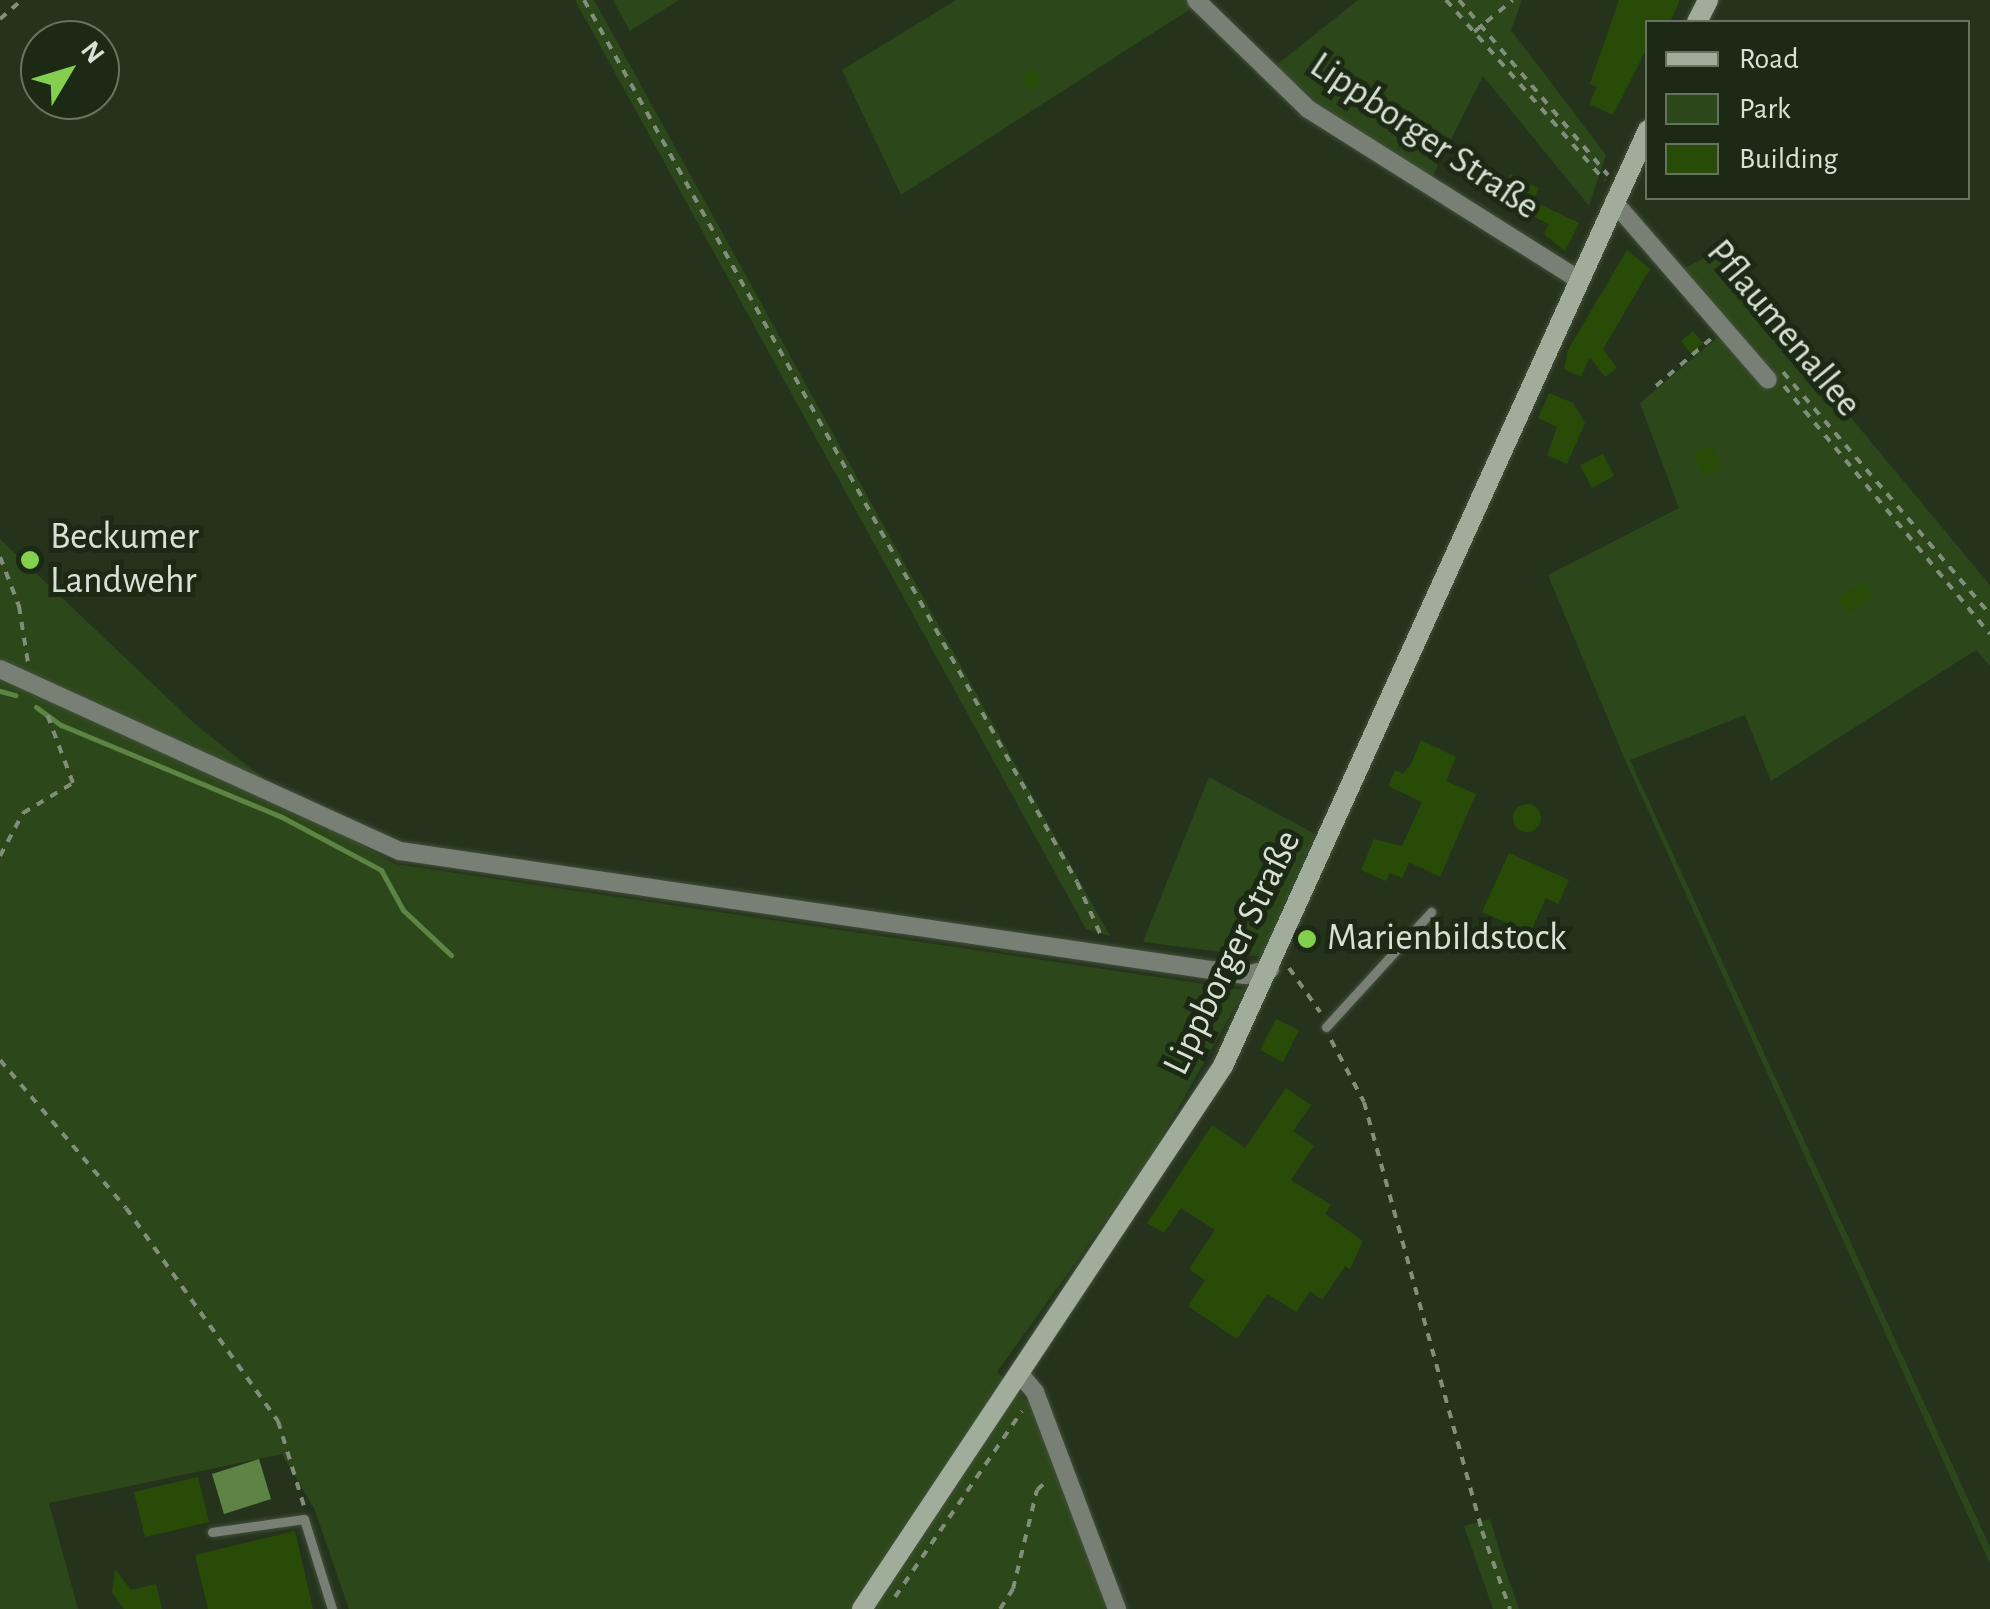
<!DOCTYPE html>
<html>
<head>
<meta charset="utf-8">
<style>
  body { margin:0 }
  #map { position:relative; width:1990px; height:1609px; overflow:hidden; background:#25331d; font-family:"Alegreya Sans",sans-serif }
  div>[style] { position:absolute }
  .green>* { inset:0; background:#2c4719 }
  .water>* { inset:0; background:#5d8444 }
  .stream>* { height:5px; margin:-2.5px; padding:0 2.5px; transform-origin:2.5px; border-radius:2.5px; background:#5d8444 }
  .building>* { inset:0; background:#284c08 }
  .round { border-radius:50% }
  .path>* { height:4px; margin-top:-2px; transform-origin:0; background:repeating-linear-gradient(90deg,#828e7c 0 8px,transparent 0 16px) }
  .roads { filter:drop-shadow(0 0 2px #424f3a) drop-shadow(0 0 2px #424f3a) }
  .lane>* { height:9px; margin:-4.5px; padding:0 4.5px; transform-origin:4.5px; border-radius:4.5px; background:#787f74 }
  .street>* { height:18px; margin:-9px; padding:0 9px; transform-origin:9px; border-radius:9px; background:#787f74 }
  .secondary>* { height:20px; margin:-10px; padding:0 10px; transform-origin:10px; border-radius:10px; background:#a1ad9b }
  .dots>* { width:28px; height:28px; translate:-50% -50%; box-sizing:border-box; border:5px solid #1c2914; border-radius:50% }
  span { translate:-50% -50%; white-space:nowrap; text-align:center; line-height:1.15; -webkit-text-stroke:10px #1c2914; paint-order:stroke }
  .street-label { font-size:38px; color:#d8e1d4 }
  .poi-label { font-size:38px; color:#d8e1d4 }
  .left { translate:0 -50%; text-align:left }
  .legend { position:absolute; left:1645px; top:20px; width:325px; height:180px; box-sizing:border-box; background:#1c2914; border:2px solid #677361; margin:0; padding:12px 18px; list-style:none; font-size:30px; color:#d8e1d4 }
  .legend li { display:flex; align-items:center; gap:20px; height:50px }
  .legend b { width:50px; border:2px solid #677361 }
  .north { position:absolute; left:20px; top:20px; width:100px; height:100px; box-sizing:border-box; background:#1c2914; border:2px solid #677361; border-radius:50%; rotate:52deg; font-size:28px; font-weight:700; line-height:40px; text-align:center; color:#d8e1d4 }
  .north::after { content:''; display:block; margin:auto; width:35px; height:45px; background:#84d04e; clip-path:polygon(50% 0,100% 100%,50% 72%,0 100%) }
</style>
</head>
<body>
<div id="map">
  <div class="green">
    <i style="clip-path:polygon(575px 0,594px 0,1110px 936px,1086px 929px)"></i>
    <i style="clip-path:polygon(613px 0,679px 0,630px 31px)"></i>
    <i style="clip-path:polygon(956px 0,1189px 0,1195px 6px,901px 195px,842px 70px)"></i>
    <i style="clip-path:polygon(1358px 0,1522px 0,1511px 30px,1606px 155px,1589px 206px,1483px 76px,1429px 183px,1312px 107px,1274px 67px)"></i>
    <i style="clip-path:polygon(1714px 253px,1990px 585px,1990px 666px,1976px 650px,1771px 781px,1745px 715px,1630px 760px,1990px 1547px,1990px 1564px,1626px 762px,1548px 575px,1679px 508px,1640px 403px,1718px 337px,1669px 276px)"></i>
    <i style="clip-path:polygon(0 539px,195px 724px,309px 815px,395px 864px,1245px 990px,1149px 1160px,997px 1372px,1032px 1407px,1108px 1609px,349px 1609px,314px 1508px,282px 1454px,49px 1503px,78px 1609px,0 1609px)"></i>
    <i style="clip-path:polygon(1209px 777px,1315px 834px,1261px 957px,1143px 942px)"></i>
    <i style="clip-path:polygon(1490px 1519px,1504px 1566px,1519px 1609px,1493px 1609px,1464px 1526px)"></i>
  </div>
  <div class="water">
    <i style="clip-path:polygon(259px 1459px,271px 1499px,224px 1514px,212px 1474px)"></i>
  </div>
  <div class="stream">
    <i style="left:0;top:691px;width:16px;rotate:15deg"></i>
    <i style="left:36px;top:707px;width:31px;rotate:36deg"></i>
    <i style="left:61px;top:725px;width:237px;rotate:22.6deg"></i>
    <i style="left:280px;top:816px;width:115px;rotate:28.1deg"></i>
    <i style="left:381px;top:870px;width:46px;rotate:61.2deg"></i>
    <i style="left:403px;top:910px;width:66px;rotate:43.2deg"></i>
  </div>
  <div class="building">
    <i style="clip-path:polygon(1619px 0,1680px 0,1670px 22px,1648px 22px,1648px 46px,1613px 115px,1589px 104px,1597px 87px,1590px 84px)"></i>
    <i style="clip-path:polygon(1034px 68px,1043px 82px,1030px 90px,1021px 77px)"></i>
    <i style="clip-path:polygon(1510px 174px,1539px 188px,1533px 201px,1579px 223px,1565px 251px,1544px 234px,1549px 224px,1488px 195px,1495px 181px,1505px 186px)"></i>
    <i style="clip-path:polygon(1627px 250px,1650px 269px,1603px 349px,1617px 368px,1605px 377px,1590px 357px,1581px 377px,1564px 369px,1568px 350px)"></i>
    <i style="clip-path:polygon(1693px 331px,1703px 343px,1691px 354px,1681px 341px)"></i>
    <i style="clip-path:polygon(1549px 393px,1573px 403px,1585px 423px,1567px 464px,1547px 455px,1557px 427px,1538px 418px)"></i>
    <i style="clip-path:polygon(1711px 445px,1723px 467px,1705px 476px,1693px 454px)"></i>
    <i style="clip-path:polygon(1603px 454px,1614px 476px,1592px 488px,1580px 465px)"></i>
    <i style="clip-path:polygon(1863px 581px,1874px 597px,1847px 615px,1837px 599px)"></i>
    <i style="clip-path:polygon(1421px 740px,1456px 757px,1446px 781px,1476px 794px,1440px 877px,1409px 862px,1402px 878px,1390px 873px,1386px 881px,1361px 870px,1374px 839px,1402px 846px,1422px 802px,1388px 786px,1395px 770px,1403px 774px,1411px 764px)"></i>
    <i class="round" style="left:1513px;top:804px;width:28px;height:28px"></i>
    <i style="clip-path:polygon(1509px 853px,1569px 880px,1558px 904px,1546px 898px,1530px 933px,1482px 912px)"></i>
    <i style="clip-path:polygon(1276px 1019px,1299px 1030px,1283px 1062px,1260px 1050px)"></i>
    <i style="clip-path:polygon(1286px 1088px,1311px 1105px,1293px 1131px,1314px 1146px,1291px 1180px,1331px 1205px,1325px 1214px,1363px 1241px,1350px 1269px,1345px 1266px,1322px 1300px,1310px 1291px,1296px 1312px,1267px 1294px,1237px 1339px,1188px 1306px,1205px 1280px,1189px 1269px,1215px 1230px,1181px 1208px,1164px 1233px,1147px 1223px,1212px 1125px,1245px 1148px)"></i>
    <i style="clip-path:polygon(198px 1477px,209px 1522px,145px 1537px,134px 1492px)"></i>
    <i style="clip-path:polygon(295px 1531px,313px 1609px,208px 1609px,195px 1555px)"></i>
    <i style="clip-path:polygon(115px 1569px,131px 1590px,156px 1584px,162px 1609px,124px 1609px,112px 1593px)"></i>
  </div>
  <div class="path">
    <i style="left:584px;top:0;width:1010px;rotate:60.8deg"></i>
    <i style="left:1077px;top:882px;width:61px;rotate:65.9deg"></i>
    <i style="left:1446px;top:0;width:240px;rotate:48.7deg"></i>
    <i style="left:1459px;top:0;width:230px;rotate:49.6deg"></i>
    <i style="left:0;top:19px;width:29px;rotate:-41deg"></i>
    <i style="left:1474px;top:32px;width:50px;rotate:-39.4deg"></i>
    <i style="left:1783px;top:372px;width:318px;rotate:49.5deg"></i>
    <i style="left:1656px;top:386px;width:74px;rotate:-40.6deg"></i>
    <i style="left:1784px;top:386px;width:322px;rotate:50.3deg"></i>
    <i style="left:0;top:557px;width:53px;rotate:68.8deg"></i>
    <i style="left:19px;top:606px;width:58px;rotate:81deg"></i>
    <i style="left:0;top:856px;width:49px;rotate:-61.9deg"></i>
    <i style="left:23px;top:813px;width:58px;rotate:-31deg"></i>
    <i style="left:73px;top:783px;width:79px;rotate:-110.7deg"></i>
    <i style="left:1289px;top:968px;width:54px;rotate:54.8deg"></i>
    <i style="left:1331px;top:1040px;width:70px;rotate:62deg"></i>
    <i style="left:1364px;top:1102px;width:445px;rotate:74.6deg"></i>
    <i style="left:1482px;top:1531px;width:83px;rotate:70.3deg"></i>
    <i style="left:0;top:1060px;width:194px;rotate:49.6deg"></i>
    <i style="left:126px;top:1208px;width:262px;rotate:54.5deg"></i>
    <i style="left:278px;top:1421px;width:89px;rotate:73deg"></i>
    <i style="left:895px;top:1597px;width:225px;rotate:-55.7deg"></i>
    <i style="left:1000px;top:1609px;width:24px;rotate:-57deg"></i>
    <i style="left:1013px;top:1589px;width:102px;rotate:-76.4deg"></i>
    <i style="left:1037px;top:1490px;width:16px;rotate:-43deg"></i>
  </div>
  <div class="roads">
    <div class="lane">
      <i style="left:1326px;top:1027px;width:156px;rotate:-47.6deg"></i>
      <i style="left:212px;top:1532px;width:93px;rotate:-8deg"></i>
      <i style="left:304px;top:1519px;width:94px;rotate:72.7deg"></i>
    </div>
    <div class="street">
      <i style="left:1196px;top:0;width:156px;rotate:44.2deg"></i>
      <i style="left:1308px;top:109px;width:319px;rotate:32.2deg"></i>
      <i style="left:1614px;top:202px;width:235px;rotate:49.1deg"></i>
      <i style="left:0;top:669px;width:439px;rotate:24.5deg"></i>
      <i style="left:400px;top:851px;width:854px;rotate:8.35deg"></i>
      <i style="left:1245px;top:975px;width:26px;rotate:-13deg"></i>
      <i style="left:1019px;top:1373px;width:25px;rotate:50deg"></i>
      <i style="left:1035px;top:1392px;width:232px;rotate:69.3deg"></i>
    </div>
    <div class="secondary">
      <i style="left:1697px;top:22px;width:25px;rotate:-63deg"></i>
      <i style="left:862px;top:1609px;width:652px;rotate:-56.38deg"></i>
      <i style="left:1223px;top:1066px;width:1028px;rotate:-65.58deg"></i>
    </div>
  </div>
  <div class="dots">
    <i style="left:30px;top:560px;background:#84d04e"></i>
    <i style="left:1307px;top:939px;background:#84d04e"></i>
  </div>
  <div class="street-label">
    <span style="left:1424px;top:137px;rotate:34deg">Lippborger Straße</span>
    <span style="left:1783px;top:329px;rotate:50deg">Pflaumenallee</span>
    <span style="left:1233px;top:953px;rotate:-64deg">Lippborger Straße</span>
  </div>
  <div class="poi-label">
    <span class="left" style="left:50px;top:560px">Beckumer<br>Landwehr</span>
    <span class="left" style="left:1327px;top:939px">Marienbildstock</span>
  </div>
  <ul class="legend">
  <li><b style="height:12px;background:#a1ad9b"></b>Road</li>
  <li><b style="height:28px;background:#2c4719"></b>Park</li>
  <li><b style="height:28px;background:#284c08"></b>Building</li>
  </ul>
  <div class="north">N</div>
</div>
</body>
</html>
